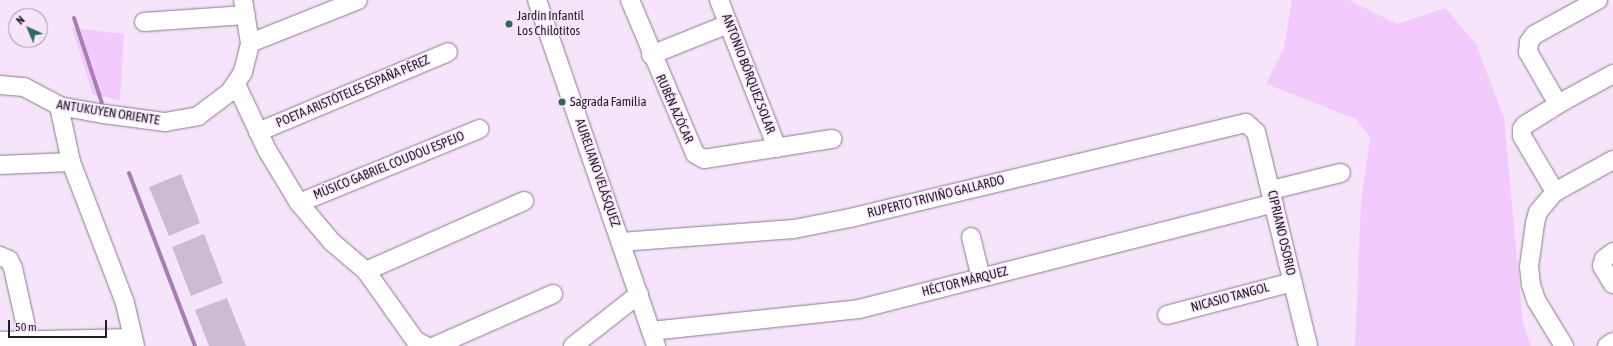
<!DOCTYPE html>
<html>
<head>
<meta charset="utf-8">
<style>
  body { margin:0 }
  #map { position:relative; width:1613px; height:346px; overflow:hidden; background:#f6e4fa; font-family:"Asap Condensed",sans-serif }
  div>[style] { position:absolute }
  .green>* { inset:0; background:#f2cafb }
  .stream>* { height:4px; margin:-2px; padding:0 2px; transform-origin:2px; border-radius:2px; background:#a97db3 }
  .building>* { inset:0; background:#cdbbd1 }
  .roads { filter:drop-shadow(0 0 1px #8a7a8e) drop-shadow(0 0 1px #8a7a8e) }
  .minor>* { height:18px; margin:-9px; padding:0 9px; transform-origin:9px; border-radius:9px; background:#fff }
  .dots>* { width:11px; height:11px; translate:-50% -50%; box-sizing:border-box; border:2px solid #f6e4fa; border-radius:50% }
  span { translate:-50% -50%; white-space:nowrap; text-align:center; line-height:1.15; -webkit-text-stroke:3px #f6e4fa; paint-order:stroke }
  .poi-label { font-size:13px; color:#241e26 }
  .left { translate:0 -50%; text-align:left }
  .street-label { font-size:13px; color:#241e26 }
  .north { position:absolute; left:8px; top:8px; width:40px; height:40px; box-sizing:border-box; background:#f6e4fa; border:1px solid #a295a5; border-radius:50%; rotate:316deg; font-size:11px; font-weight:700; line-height:16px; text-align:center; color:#241e26 }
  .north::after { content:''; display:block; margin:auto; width:14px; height:18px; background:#2d6b58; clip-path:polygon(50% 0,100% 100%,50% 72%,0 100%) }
  .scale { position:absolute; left:8px; top:320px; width:99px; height:18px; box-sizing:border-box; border:2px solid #241e26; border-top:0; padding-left:5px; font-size:12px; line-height:14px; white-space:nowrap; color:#241e26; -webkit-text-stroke:3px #f6e4fa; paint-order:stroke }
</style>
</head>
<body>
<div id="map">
  <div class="green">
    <i style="clip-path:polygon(1292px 0,1349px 0,1397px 24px,1445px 8px,1476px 44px,1504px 118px,1523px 324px,1531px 346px,1355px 346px,1361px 203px,1370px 138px,1356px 119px,1266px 84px,1284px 48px)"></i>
    <i style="clip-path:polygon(72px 28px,124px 34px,120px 100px,93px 95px)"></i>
  </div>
  <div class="stream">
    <i style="left:74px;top:18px;width:89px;rotate:71.8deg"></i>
    <i style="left:129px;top:173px;width:185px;rotate:69.1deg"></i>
  </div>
  <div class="building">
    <i style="clip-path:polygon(181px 174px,200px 223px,169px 236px,149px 187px)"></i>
    <i style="clip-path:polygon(204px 234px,223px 283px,191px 296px,172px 247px)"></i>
    <i style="clip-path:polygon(227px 298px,246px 346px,209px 346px,195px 310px)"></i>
  </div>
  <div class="roads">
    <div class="minor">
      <i style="left:537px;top:0;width:366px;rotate:71deg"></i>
      <i style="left:630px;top:0;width:167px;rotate:67.1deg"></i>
      <i style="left:695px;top:154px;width:10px;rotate:29deg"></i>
      <i style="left:704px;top:159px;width:130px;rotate:-8.9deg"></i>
      <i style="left:719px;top:0;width:159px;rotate:68.6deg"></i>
      <i style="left:144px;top:22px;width:102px;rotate:-3.9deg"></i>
      <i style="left:250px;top:43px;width:116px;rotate:-21.7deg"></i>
      <i style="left:651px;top:55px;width:83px;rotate:-21.9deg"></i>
      <i style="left:236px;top:84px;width:73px;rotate:64.8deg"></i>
      <i style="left:267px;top:150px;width:62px;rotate:58.9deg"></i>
      <i style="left:299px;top:203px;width:51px;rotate:49.8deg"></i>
      <i style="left:332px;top:242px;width:45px;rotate:40.5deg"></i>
      <i style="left:366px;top:271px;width:85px;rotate:54.6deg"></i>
      <i style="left:415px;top:340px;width:13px;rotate:29deg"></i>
      <i style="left:0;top:85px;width:24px;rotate:5deg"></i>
      <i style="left:24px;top:87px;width:40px;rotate:28deg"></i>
      <i style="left:59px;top:106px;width:46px;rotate:10.1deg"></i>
      <i style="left:104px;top:114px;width:62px;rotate:7.5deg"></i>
      <i style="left:165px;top:122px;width:34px;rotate:-10deg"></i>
      <i style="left:198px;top:116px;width:39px;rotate:-37deg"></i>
      <i style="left:229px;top:93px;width:25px;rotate:-56deg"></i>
      <i style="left:243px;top:72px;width:30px;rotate:-76deg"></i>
      <i style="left:250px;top:43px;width:44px;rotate:-99.2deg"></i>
      <i style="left:1558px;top:104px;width:60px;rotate:-120deg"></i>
      <i style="left:1528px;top:52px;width:10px;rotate:-84deg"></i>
      <i style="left:1529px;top:42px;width:9px;rotate:-54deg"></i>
      <i style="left:1534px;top:35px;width:73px;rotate:-28.7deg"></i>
      <i style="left:59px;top:106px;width:57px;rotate:77.9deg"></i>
      <i style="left:71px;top:162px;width:151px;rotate:69deg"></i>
      <i style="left:125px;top:303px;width:44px;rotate:76.9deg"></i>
      <i style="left:258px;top:132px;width:206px;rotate:-22.8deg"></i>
      <i style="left:0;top:165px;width:71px;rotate:-2.4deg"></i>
      <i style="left:1271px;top:190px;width:72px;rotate:-13.7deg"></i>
      <i style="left:1555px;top:192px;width:66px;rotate:-28.9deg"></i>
      <i style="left:299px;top:203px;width:195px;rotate:-22.3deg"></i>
      <i style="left:971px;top:237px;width:42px;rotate:76.3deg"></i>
      <i style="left:621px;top:242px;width:173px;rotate:-4.3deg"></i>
      <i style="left:794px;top:229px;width:57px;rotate:-11.1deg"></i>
      <i style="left:850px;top:218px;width:407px;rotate:-13.5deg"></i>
      <i style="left:1246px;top:123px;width:13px;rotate:42deg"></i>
      <i style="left:1256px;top:132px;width:220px;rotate:76.3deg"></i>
      <i style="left:1613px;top:252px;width:11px;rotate:142deg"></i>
      <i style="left:1604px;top:259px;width:7px;rotate:106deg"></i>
      <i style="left:1602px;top:266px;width:21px;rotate:59deg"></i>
      <i style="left:0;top:256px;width:10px;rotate:24deg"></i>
      <i style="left:9px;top:260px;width:9px;rotate:63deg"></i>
      <i style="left:13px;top:268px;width:74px;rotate:77.5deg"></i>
      <i style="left:366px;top:271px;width:173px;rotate:-23.9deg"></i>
      <i style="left:1167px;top:315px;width:130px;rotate:-14.7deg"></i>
      <i style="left:651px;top:331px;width:209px;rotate:-6deg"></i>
      <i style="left:859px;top:309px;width:428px;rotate:-14.3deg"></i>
      <i style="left:0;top:341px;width:133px;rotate:-1.3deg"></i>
      <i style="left:435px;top:346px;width:129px;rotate:-23.8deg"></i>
      <i style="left:573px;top:346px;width:84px;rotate:-38.2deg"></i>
      <i style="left:1564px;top:346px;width:54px;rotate:-121.3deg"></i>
      <i style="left:1536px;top:300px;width:16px;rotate:-108deg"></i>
      <i style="left:1531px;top:285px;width:18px;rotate:-96deg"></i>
      <i style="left:1529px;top:267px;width:44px;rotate:-82.2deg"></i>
      <i style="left:1535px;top:223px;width:11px;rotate:-75deg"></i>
      <i style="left:1538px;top:212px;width:26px;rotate:-50deg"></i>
      <i style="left:1555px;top:192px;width:65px;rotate:-120.5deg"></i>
      <i style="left:1522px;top:136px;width:7px;rotate:-90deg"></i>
      <i style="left:1522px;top:129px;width:5px;rotate:-53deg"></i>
      <i style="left:1525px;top:125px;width:39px;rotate:-32deg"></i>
      <i style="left:1558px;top:104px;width:63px;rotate:-28.6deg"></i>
      <i style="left:1607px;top:346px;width:7px;rotate:-34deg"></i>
    </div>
  </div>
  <div class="dots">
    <i style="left:509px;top:24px;background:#2d6b58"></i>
    <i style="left:562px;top:102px;background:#2d6b58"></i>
  </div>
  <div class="poi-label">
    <span class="left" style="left:517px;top:24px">Jardín Infantil<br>Los Chilotitos</span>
    <span class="left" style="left:570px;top:102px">Sagrada Familia</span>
  </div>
  <div class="street-label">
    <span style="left:748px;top:74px;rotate:69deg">ANTONIO BÓRQUEZ SOLAR</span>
    <span style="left:353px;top:92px;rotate:-23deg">POETA ARISTÓTELES ESPAÑA PÉREZ</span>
    <span style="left:674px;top:109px;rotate:66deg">RUBÉN AZÓCAR</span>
    <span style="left:108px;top:113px;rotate:9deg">ANTUKUYEN ORIENTE</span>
    <span style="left:389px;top:166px;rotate:-22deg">MÚSICO GABRIEL COUDOU ESPEJO</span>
    <span style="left:597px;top:173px;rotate:71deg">AURELIANO VELÁSQUEZ</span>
    <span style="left:936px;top:197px;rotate:-14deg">RUPERTO TRIVIÑO GALLARDO</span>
    <span style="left:1281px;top:233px;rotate:77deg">CIPRIANO OSORIO</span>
    <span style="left:965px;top:282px;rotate:-14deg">HÉCTOR MÁRQUEZ</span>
    <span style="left:1230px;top:298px;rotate:-15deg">NICASIO TANGOL</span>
  </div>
  <div class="north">N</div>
  <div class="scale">50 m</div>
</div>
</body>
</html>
